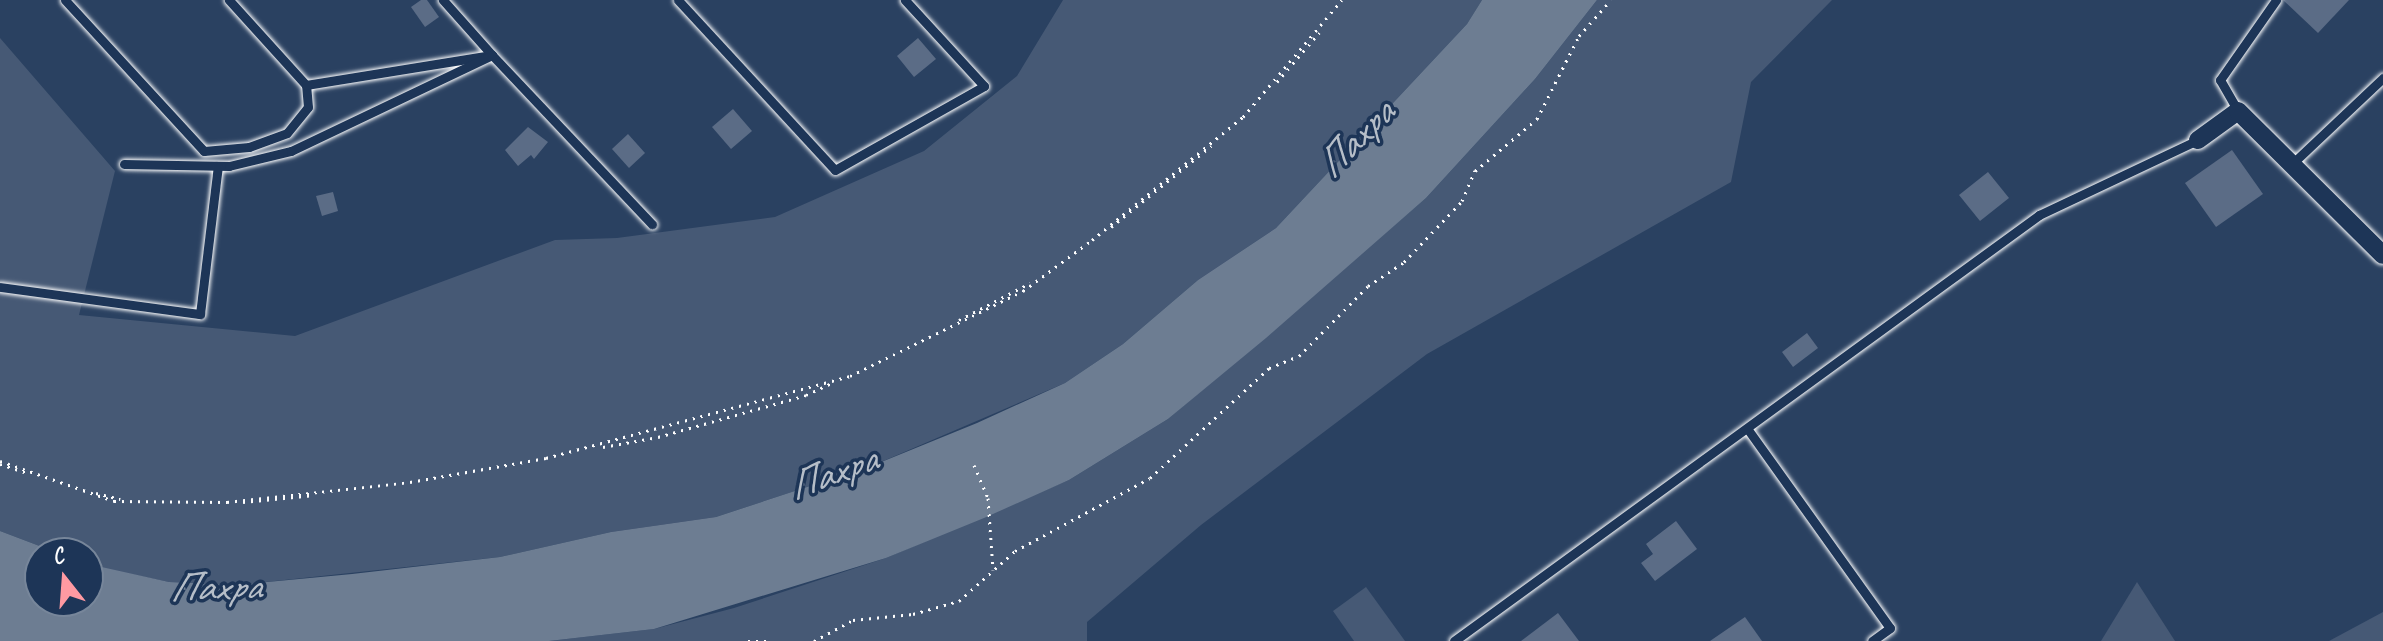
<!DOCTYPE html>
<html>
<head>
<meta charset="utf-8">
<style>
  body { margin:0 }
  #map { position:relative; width:2383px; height:641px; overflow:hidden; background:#2a4161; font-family:Caveat,sans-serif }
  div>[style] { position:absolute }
  .green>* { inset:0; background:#465975 }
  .water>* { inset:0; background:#6d7d92 }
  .building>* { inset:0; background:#5b6c86 }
  .path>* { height:3px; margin-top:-1.5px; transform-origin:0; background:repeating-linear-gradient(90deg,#fff 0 2px,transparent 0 8px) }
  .roads { filter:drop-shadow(0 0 2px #fff) drop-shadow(0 0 2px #fff) }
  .service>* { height:9px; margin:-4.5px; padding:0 4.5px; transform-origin:4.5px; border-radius:4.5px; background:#1d3557 }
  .minor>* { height:18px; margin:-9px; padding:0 9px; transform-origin:9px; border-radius:9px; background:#1d3557 }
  span { translate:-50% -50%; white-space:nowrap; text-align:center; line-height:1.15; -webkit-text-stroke:7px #1d3557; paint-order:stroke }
  .water-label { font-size:42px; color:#b6bec8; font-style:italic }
  .north { position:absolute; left:24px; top:537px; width:80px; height:80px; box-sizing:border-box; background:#1d3557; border:2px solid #77869a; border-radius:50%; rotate:343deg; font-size:22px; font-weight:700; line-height:32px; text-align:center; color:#fff }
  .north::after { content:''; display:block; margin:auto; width:28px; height:36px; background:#ff9aa2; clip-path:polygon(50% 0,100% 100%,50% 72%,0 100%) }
</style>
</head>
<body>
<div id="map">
  <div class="green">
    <i style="clip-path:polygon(1063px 0,1482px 0,1467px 24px,1276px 228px,1198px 280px,1123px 344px,1065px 383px,874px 465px,716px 517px,611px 532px,500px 557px,237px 585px,169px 582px,96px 567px,88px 564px,88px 553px,58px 553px,0 531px,0 38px,115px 171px,79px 315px,295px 336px,555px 240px,617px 238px,775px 217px,924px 151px,1017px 76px)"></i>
    <i style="clip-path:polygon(1597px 0,1832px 0,1751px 82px,1731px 182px,1427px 354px,1201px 525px,1087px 622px,1087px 641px,549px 641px,654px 629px,734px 608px,886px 558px,1069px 480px,1168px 419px,1426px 198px,1535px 79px)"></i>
    <i style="clip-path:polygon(2137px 582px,2175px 641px,2101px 641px)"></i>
    <i style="clip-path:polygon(1366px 587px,1405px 641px,1354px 641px,1333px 611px)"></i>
    <i style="clip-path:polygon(2383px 612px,2383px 641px,2329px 641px)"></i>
  </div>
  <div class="water">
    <i style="clip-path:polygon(1482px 0,1597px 0,1535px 79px,1426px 198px,1266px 338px,1168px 419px,1069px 480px,984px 518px,886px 558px,654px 629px,549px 641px,0 641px,0 531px,58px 553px,40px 553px,40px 601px,88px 601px,88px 564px,169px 582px,237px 585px,352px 574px,500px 557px,611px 532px,716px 517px,874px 465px,977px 423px,1065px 383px,1123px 344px,1198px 280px,1276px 228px,1467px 24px)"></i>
  </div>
  <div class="building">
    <i style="clip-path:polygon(421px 0,427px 0,439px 17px,425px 27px,411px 7px)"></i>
    <i style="clip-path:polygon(2283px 0,2349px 0,2318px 33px)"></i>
    <i style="clip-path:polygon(918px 38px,936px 59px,914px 77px,897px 56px)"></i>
    <i style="clip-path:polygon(733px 109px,752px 131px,731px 149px,712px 127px)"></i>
    <i style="clip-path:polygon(528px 127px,548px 142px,534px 159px,531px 155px,518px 166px,505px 150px)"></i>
    <i style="clip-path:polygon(628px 134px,645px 153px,629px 168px,612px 149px)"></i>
    <i style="clip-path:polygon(2232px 150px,2263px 194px,2216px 227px,2185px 183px)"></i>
    <i style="clip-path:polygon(1988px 172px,2009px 198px,1980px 221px,1959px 195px)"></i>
    <i style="clip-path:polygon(333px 192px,338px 211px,322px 216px,316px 196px)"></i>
    <i style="clip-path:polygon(1807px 333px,1818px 348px,1793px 367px,1782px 352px)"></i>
    <i style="clip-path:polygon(1676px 521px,1697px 549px,1655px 581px,1641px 563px,1653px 554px,1646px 544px)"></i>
    <i style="clip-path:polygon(1558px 613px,1579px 641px,1521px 641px)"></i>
    <i style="clip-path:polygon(1745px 617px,1762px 641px,1710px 641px)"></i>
  </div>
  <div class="path">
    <i style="left:1277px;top:82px;width:65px;rotate:-49.4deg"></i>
    <i style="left:1111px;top:227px;width:129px;rotate:-39deg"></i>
    <i style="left:959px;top:320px;width:80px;rotate:-27.5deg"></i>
    <i style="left:603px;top:447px;width:56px;rotate:-10.3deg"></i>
    <i style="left:658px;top:437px;width:154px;rotate:-15.8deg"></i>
    <i style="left:806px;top:395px;width:31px;rotate:-25deg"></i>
    <i style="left:0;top:461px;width:121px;rotate:19.3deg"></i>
    <i style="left:114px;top:501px;width:113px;rotate:0.5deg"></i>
    <i style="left:227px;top:502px;width:184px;rotate:-6.2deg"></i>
    <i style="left:410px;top:482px;width:138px;rotate:-10deg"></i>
    <i style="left:546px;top:458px;width:315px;rotate:-15.1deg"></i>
    <i style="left:850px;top:376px;width:193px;rotate:-26.2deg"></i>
    <i style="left:1023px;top:291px;width:86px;rotate:-36.5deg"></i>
    <i style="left:1092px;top:240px;width:195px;rotate:-39.2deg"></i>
    <i style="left:1243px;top:117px;width:153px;rotate:-49.8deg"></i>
    <i style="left:0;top:464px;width:29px;rotate:18deg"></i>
    <i style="left:974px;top:465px;width:36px;rotate:67deg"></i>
    <i style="left:988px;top:498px;width:72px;rotate:86deg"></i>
    <i style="left:96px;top:493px;width:25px;rotate:14deg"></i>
    <i style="left:243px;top:502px;width:72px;rotate:-5.6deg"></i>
    <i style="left:748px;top:641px;width:20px"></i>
    <i style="left:814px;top:641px;width:44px;rotate:-28.3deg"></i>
    <i style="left:853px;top:620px;width:60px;rotate:-5.7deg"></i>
    <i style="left:913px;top:614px;width:48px;rotate:-15.8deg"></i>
    <i style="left:959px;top:601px;width:75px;rotate:-41.8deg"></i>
    <i style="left:1015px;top:551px;width:153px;rotate:-28.4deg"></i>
    <i style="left:1150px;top:478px;width:162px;rotate:-42.7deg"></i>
    <i style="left:1269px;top:368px;width:32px;rotate:-22deg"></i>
    <i style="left:1299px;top:356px;width:98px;rotate:-45.4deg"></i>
    <i style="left:1368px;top:286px;width:43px;rotate:-33.7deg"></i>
    <i style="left:1404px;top:262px;width:84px;rotate:-46.4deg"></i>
    <i style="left:1462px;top:201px;width:33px;rotate:-67deg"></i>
    <i style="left:1475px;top:171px;width:81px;rotate:-40deg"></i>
    <i style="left:1537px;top:119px;width:93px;rotate:-63.2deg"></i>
    <i style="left:1579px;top:36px;width:48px;rotate:-48.4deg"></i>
  </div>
  <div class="roads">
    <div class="service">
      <i style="left:65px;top:0;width:205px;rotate:47.4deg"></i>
      <i style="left:204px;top:151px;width:45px;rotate:-5.1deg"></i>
      <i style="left:249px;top:147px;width:40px;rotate:-20.2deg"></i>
      <i style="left:287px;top:133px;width:33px;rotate:-51deg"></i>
      <i style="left:308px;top:107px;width:22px;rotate:-95deg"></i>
      <i style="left:306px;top:85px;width:115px;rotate:-132.2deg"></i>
      <i style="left:678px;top:0;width:231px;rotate:47.3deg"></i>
      <i style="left:835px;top:170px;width:171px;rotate:-29.4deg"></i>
      <i style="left:984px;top:86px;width:117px;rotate:-132.6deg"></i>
      <i style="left:306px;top:85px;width:188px;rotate:-9.2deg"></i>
      <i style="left:492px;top:55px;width:74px;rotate:-131.7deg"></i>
      <i style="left:2238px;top:111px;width:36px;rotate:-120deg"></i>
      <i style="left:2220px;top:80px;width:98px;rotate:-55deg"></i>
      <i style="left:2293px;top:163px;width:124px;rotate:-43.4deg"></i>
      <i style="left:124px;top:164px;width:105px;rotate:1.1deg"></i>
      <i style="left:229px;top:166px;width:64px;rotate:-13.6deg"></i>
      <i style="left:291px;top:151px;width:223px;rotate:-25.5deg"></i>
      <i style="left:492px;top:55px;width:233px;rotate:46.6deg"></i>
      <i style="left:0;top:287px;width:202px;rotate:7.7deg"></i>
      <i style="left:200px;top:314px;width:149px;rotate:-83.1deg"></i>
      <i style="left:1749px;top:431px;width:242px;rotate:54.4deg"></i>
      <i style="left:1890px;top:628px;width:22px;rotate:144deg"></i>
      <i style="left:1454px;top:641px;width:724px;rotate:-36.06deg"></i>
      <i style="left:2039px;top:215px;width:176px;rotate:-25.3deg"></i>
    </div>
    <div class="minor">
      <i style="left:2198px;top:140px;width:49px;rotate:-35.9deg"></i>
      <i style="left:2238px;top:111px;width:204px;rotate:44.8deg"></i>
    </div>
  </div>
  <div class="water-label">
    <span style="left:1355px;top:139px;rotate:-45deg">Пахра</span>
    <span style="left:832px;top:473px;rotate:-20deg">Пахра</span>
    <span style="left:215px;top:587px;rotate:-1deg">Пахра</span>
  </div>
  <div class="north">С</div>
</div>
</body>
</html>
